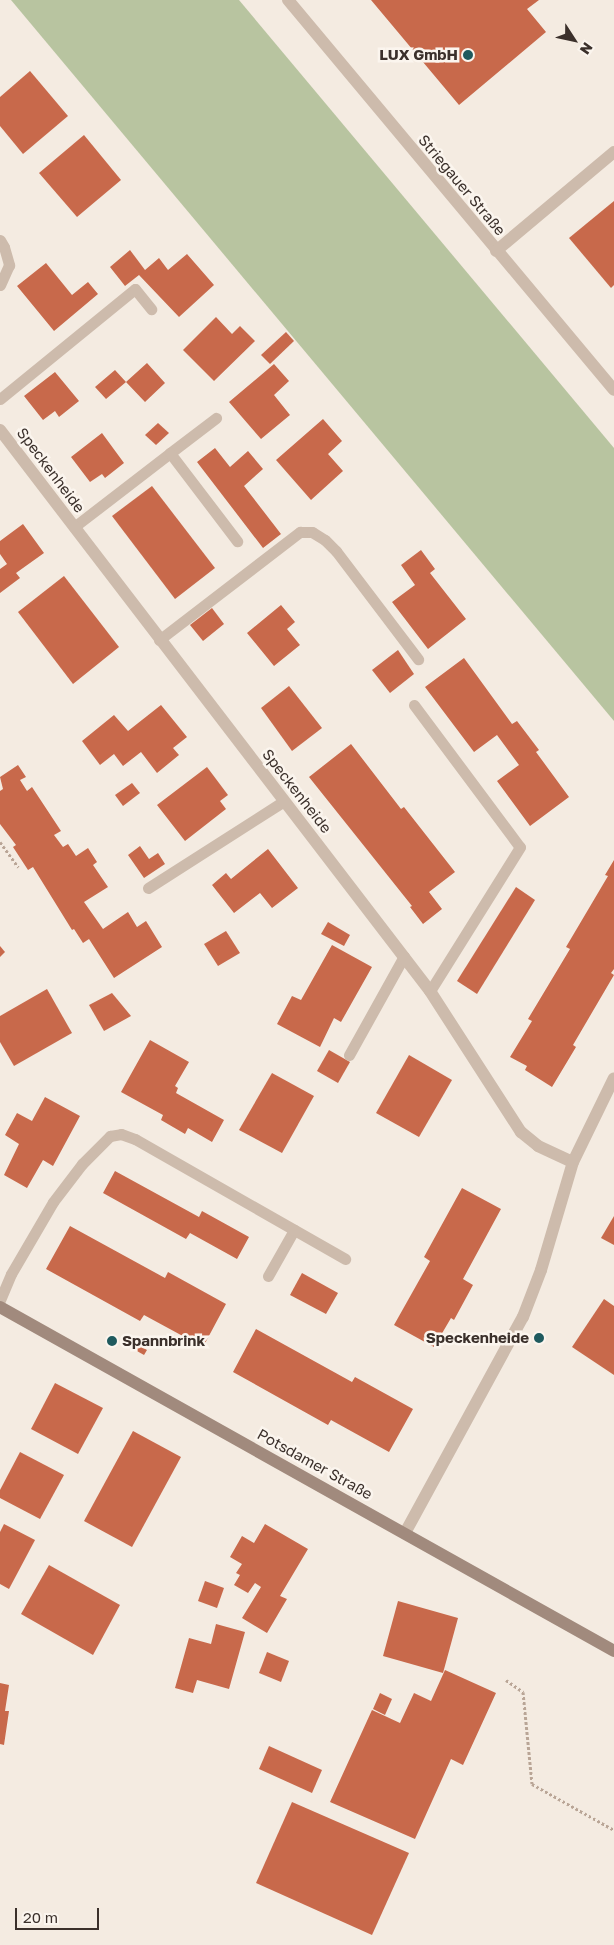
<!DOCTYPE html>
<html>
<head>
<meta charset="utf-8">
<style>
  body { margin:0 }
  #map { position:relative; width:614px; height:1945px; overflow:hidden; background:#f4ebe1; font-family:"Golos Text",sans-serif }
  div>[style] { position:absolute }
  .green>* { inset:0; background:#b8c4a0 }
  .building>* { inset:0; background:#c8694b }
  .path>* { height:3px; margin-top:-1.5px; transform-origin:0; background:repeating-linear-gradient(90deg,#b9a596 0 2.5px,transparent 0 5px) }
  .lane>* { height:11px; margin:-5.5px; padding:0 5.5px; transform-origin:5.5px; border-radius:5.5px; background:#cdbbac }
  .street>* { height:12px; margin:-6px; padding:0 6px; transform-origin:6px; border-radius:6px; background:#cdbbac }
  .secondary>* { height:12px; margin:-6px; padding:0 6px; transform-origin:6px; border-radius:6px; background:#a18a7d }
  .dots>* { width:14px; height:14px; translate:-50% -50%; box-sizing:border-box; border:2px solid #fbf5ee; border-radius:50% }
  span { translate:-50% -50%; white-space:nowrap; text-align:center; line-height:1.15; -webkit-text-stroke:5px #fbf5ee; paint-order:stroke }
  .poi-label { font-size:15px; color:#3b302b; font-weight:700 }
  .right { translate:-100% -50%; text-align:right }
  .left { translate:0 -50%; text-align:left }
  .street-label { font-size:15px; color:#3b302b }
  .north { position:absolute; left:549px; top:15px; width:50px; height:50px; -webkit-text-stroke:4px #fbf5ee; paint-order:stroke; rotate:125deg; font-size:14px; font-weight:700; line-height:20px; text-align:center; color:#3b302b }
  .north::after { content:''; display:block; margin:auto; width:18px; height:22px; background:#3b302b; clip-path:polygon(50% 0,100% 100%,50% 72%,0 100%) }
  .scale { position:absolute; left:15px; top:1908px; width:84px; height:22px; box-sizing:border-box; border:2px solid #3b302b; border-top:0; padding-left:6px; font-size:15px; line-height:18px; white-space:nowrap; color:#3b302b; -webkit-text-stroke:4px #fbf5ee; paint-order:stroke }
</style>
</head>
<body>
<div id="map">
  <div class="green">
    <i style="clip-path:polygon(11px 0,239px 0,614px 448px,614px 721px)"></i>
  </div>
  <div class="building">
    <i style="clip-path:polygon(371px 0,539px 0,527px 9px,546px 32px,459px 105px)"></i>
    <i style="clip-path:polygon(30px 71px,68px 116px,23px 154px,0 126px,0 97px)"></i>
    <i style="clip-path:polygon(84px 135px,121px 180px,77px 217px,39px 173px)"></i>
    <i style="clip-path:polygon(614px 201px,614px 285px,611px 288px,569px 238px)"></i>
    <i style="clip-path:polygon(130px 250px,145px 270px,159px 258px,168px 270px,187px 254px,214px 285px,179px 317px,139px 275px,125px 286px,110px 267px)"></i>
    <i style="clip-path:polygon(46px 263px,72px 295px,88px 282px,98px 294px,54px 331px,17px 286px)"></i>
    <i style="clip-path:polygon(216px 317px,232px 334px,240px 326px,255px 341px,214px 381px,183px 350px)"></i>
    <i style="clip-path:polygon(286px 332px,294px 341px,270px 364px,261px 355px)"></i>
    <i style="clip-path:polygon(147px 363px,165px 383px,145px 402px,126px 382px,106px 399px,95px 387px,115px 370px,126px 382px)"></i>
    <i style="clip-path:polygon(274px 364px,289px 381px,274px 395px,290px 415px,261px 439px,229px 402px)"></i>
    <i style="clip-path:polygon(55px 372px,79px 401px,59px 417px,55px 411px,43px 420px,24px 396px)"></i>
    <i style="clip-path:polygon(323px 419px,342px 441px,328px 454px,343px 471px,311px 500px,276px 460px)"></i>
    <i style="clip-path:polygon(158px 423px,169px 433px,156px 445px,145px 435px)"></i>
    <i style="clip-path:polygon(102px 433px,124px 463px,105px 478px,102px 474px,90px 482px,71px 457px)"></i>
    <i style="clip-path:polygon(215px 448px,230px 467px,248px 451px,263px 469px,244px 486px,281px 534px,263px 548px,197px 462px)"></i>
    <i style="clip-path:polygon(152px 486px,215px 568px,175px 599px,112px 516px)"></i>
    <i style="clip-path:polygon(23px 524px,44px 553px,16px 573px,20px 578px,0 593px,0 569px,7px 564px,0 554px,0 541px)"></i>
    <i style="clip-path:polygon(421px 550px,435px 569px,430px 573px,466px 619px,428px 649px,392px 602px,415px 585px,401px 565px)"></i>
    <i style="clip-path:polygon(64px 576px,119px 647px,73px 684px,18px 612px)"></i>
    <i style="clip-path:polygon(281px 605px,295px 622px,287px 629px,300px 645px,274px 666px,247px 633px)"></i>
    <i style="clip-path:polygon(212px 608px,224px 624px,203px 641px,190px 625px)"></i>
    <i style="clip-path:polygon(398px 650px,414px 674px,390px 693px,372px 670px)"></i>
    <i style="clip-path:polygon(464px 658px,512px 724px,517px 721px,539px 750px,536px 752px,569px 797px,530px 826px,497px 781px,519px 765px,497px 735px,474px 752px,425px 687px)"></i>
    <i style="clip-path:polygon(289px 686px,322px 728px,292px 751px,261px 708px)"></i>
    <i style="clip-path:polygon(161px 705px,187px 737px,173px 748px,179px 755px,157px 773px,141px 752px,123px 766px,114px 754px,100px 765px,82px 741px,114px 715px,128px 731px)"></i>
    <i style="clip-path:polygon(351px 744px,401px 809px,404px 807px,455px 872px,429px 892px,442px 909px,423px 924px,410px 907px,412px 906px,309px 777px)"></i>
    <i style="clip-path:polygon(18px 765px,26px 777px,20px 780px,27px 791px,32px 787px,61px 831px,54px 835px,63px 847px,68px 844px,76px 856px,88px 848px,97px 862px,93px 865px,108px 887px,84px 902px,103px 929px,128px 912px,137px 927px,146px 921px,162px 947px,114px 978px,89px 939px,83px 943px,74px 929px,72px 930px,33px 867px,28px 870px,13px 847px,16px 845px,0 824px,0 791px,3px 789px,0 777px)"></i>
    <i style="clip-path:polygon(207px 767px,228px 795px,220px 801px,226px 809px,185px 841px,157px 805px)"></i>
    <i style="clip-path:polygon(132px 783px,140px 793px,123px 806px,115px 795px)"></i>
    <i style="clip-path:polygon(140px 846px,149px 859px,158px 853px,165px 864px,144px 878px,128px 855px)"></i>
    <i style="clip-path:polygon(268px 849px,298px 888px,272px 908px,260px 893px,234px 913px,212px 885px,226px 873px,231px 879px)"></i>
    <i style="clip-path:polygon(614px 860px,614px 969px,611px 973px,614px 975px,573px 1045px,576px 1047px,552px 1087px,525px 1070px,527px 1066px,510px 1057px,532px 1021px,528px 1019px,570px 949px,566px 947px,608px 876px,605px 875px)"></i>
    <i style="clip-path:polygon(516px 887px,535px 900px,477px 994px,457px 981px)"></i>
    <i style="clip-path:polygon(328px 922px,350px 935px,344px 946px,321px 934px)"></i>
    <i style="clip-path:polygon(226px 931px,240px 953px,218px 966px,204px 944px)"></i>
    <i style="clip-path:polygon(332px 945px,372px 967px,341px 1022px,334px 1018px,320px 1047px,277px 1024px,292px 996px,301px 1000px)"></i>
    <i style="clip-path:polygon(0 946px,5px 952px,0 957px)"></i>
    <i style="clip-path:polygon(47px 989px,72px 1033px,14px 1066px,0 1042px,0 1016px)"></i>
    <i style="clip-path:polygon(112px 993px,131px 1016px,104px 1031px,89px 1005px)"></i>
    <i style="clip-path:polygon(150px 1040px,189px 1062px,175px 1086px,178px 1088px,176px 1093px,224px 1120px,212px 1142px,188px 1128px,185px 1134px,161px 1120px,163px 1115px,121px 1092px)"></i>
    <i style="clip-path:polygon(329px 1050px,350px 1062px,338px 1083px,317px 1071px)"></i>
    <i style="clip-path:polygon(409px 1055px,452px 1080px,419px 1137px,376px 1113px)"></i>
    <i style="clip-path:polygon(272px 1073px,314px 1096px,282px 1153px,239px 1130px)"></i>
    <i style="clip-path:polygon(45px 1097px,80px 1116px,53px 1166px,43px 1160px,27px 1188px,4px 1175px,19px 1144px,5px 1135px,17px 1113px,32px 1121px)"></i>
    <i style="clip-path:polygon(115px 1171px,199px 1217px,202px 1211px,249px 1237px,237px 1259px,190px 1233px,186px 1239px,103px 1193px)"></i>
    <i style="clip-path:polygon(462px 1188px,501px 1209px,463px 1279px,473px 1285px,454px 1320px,451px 1318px,434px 1347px,394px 1325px,430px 1261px,424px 1257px)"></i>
    <i style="clip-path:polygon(614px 1216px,614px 1245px,601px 1238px)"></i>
    <i style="clip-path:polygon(70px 1226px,165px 1278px,168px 1272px,226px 1304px,203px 1347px,144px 1315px,140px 1321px,46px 1269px)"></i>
    <i style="clip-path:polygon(302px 1273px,338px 1293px,326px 1314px,290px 1295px)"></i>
    <i style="clip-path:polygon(604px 1299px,614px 1306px,614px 1375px,572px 1347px)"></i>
    <i style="clip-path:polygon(256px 1329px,352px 1382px,355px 1377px,413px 1409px,389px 1452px,331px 1420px,328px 1425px,233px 1372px)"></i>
    <i style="clip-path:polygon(131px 1341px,147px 1350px,144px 1355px,128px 1346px)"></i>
    <i style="clip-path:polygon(55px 1383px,103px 1408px,78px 1454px,31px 1429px)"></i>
    <i style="clip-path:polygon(133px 1431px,181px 1457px,132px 1547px,84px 1521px)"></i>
    <i style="clip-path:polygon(20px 1452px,64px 1475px,40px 1519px,0 1498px,0 1490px)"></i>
    <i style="clip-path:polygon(4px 1524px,35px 1540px,9px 1589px,0 1584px,0 1532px)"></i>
    <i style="clip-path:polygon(265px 1524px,308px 1549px,280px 1596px,287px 1599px,267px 1633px,242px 1618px,261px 1587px,255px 1583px,248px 1593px,234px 1585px,240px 1575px,236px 1573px,242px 1564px,230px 1557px,242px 1536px,254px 1543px)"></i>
    <i style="clip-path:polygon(49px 1565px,120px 1605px,93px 1655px,21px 1614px)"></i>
    <i style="clip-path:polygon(205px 1581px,224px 1588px,217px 1608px,198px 1601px)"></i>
    <i style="clip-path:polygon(398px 1601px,458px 1618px,443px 1673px,383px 1656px)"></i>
    <i style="clip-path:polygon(216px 1624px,245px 1632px,229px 1689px,197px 1680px,193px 1693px,175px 1688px,189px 1638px,211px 1644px)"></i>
    <i style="clip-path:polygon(267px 1652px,289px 1661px,281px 1682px,259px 1673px)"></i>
    <i style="clip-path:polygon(445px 1670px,496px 1693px,463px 1765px,451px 1759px,415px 1839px,330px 1802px,372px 1710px,400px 1723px,414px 1693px,431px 1701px)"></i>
    <i style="clip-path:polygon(0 1683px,9px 1685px,5px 1711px,9px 1711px,4px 1745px,0 1744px)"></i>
    <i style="clip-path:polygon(380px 1693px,392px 1699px,385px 1715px,373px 1709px)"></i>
    <i style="clip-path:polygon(269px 1746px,322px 1770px,312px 1793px,259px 1769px)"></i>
    <i style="clip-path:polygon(292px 1802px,409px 1853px,372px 1935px,256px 1883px)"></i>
  </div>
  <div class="path">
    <i style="left:0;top:842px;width:31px;rotate:54deg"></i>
    <i style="left:506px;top:1680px;width:21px;rotate:35deg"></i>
    <i style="left:523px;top:1692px;width:92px;rotate:84.4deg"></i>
    <i style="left:532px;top:1784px;width:94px;rotate:29.3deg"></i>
  </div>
  <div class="lane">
    <i style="left:0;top:240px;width:8px;rotate:60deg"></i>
    <i style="left:4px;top:247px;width:19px;rotate:74deg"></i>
    <i style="left:9px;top:265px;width:22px;rotate:114deg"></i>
    <i style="left:0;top:399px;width:174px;rotate:-39.2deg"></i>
    <i style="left:135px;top:289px;width:26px;rotate:51deg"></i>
    <i style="left:170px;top:453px;width:58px;rotate:-37.3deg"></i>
    <i style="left:74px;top:527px;width:121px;rotate:-37.6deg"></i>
    <i style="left:170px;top:453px;width:111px;rotate:52.7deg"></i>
    <i style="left:159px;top:640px;width:178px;rotate:-37.5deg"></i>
    <i style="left:300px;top:532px;width:12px"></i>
    <i style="left:312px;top:532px;width:15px;rotate:32deg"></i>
    <i style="left:325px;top:540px;width:16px;rotate:45deg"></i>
    <i style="left:336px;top:551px;width:136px;rotate:52.8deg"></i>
    <i style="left:414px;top:705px;width:177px;rotate:53.3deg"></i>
    <i style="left:520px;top:847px;width:170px;rotate:122deg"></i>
    <i style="left:148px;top:888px;width:161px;rotate:-32.6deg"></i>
    <i style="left:349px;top:1055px;width:113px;rotate:-60.9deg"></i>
    <i style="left:268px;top:1276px;width:53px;rotate:-60.5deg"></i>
    <i style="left:0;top:1300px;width:28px;rotate:-67deg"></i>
    <i style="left:11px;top:1274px;width:83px;rotate:-59.7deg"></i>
    <i style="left:53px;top:1202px;width:48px;rotate:-52.7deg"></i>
    <i style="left:82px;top:1164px;width:40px;rotate:-45deg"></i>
    <i style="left:110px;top:1136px;width:11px;rotate:-10deg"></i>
    <i style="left:121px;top:1134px;width:15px;rotate:20deg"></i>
    <i style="left:135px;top:1139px;width:242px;rotate:29.7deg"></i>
  </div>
  <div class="street">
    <i style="left:288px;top:0;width:508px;rotate:50.11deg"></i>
    <i style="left:496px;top:251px;width:154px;rotate:-40deg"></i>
    <i style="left:0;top:430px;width:707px;rotate:52.53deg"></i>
    <i style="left:430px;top:991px;width:168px;rotate:57.2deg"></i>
    <i style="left:521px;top:1132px;width:22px;rotate:39deg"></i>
    <i style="left:538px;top:1146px;width:38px;rotate:25deg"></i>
    <i style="left:405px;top:1533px;width:246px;rotate:-61.4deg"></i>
    <i style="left:523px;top:1317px;width:50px;rotate:-69deg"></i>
    <i style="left:541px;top:1270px;width:113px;rotate:-73.5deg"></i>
    <i style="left:573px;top:1162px;width:93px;rotate:-64deg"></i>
  </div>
  <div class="secondary">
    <i style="left:0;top:1307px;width:704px;rotate:29.26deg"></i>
  </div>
  <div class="dots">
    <i style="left:468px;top:55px;background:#1f5a5e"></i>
    <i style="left:539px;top:1338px;background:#1f5a5e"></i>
    <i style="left:112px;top:1341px;background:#1f5a5e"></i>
  </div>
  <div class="poi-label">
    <span class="right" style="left:458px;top:55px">LUX GmbH</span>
    <span class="right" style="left:529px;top:1338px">Speckenheide</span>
    <span class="left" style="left:122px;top:1341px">Spannbrink</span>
  </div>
  <div class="street-label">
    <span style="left:462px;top:185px;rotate:50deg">Striegauer Straße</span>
    <span style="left:51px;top:470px;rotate:53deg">Speckenheide</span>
    <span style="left:297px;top:791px;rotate:52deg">Speckenheide</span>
    <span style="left:315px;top:1464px;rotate:29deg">Potsdamer Straße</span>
  </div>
  <div class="north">N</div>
  <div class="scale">20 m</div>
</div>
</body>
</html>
